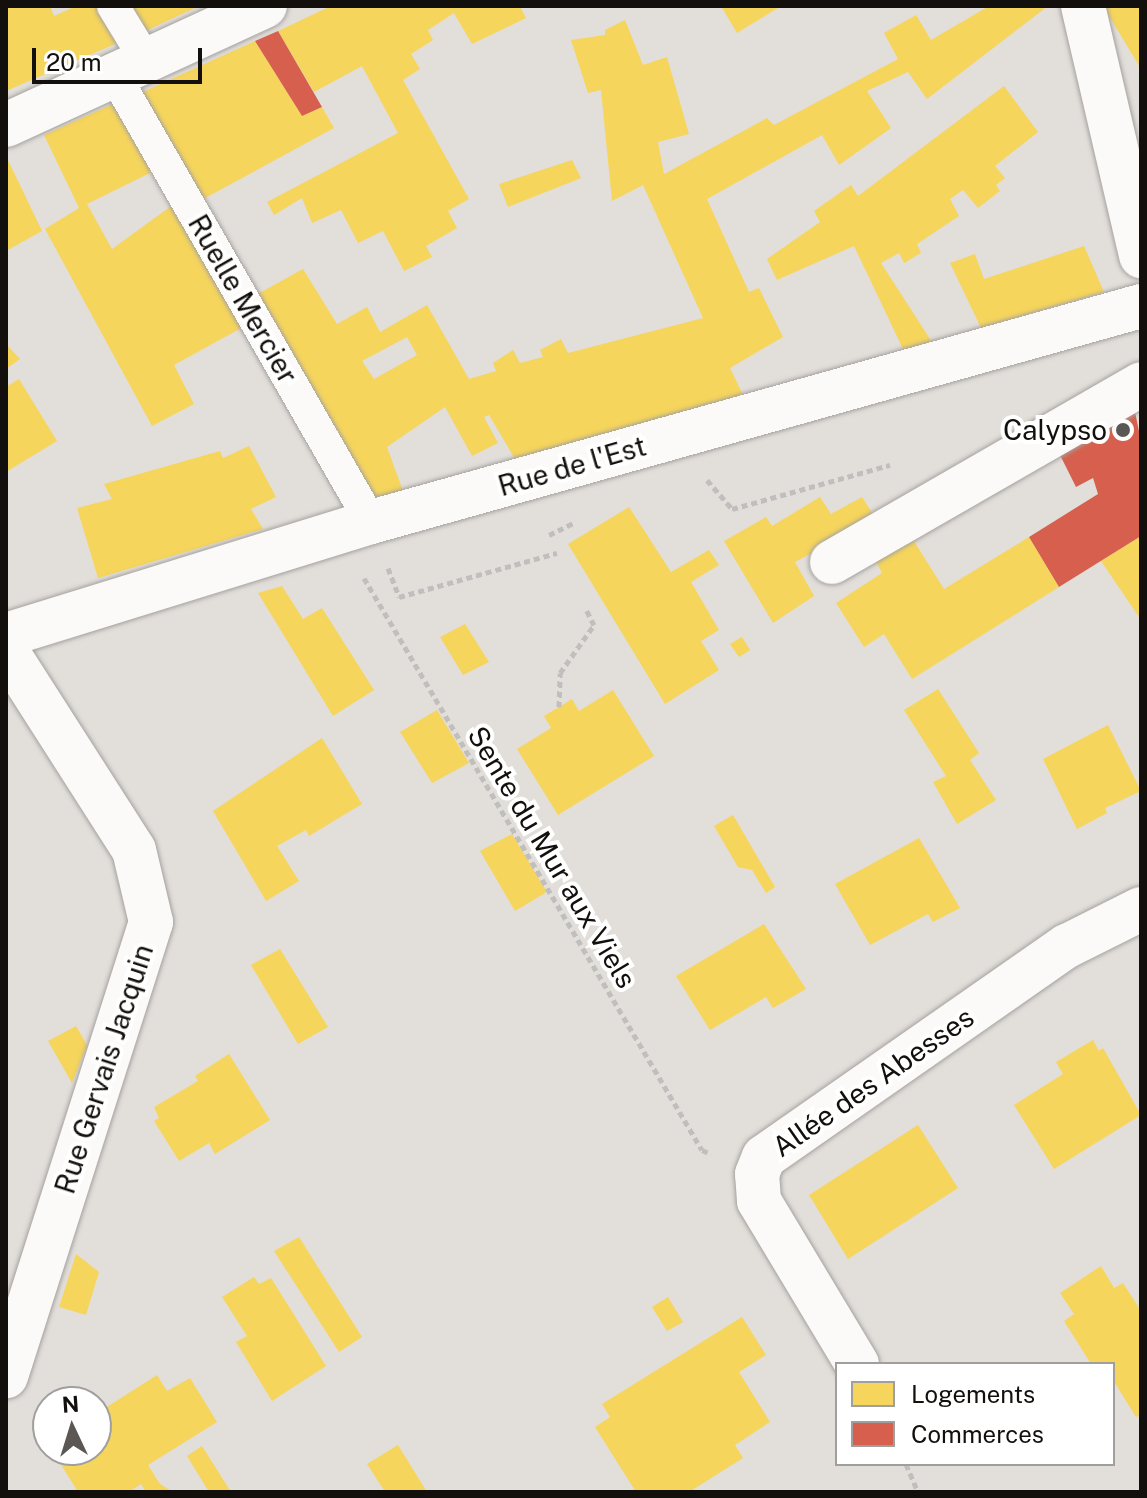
<!DOCTYPE html>
<html>
<head>
<meta charset="utf-8">
<style>
  body { margin:0 }
  #map { position:relative; width:1147px; height:1498px; overflow:hidden; background:#e2deda; font-family:"Public Sans",sans-serif }
  div>[style] { position:absolute }
  .homes>* { inset:0; background:#f6d55c }
  .shops>* { inset:0; background:#d6604d }
  .path>* { height:5px; margin-top:-2.5px; transform-origin:0; background:repeating-linear-gradient(90deg,#c0bfbe 0 6px,transparent 0 10px) }
  .roads { filter:drop-shadow(0 0 2px #a5a29f) drop-shadow(0 0 2px #a5a29f) }
  .service>* { height:32px; margin:-16px; padding:0 16px; transform-origin:16px; border-radius:16px; background:#fbfaf9 }
  .minor>* { height:44px; margin:-22px; padding:0 22px; transform-origin:22px; border-radius:22px; background:#fbfaf9 }
  .tertiary>* { height:44px; margin:-22px; padding:0 22px; transform-origin:22px; border-radius:22px; background:#fbfaf9 }
  .dots>* { width:22px; height:22px; translate:-50% -50%; box-sizing:border-box; border:4px solid #fff; border-radius:50% }
  span { translate:-50% -50%; white-space:nowrap; text-align:center; line-height:1.15; -webkit-text-stroke:8px #fff; paint-order:stroke }
  .street-label { font-size:28px; color:#120f0d }
  .poi-label { font-size:28px; color:#120f0d }
  .right { translate:-100% -50%; text-align:right }
  .frame { position:absolute; inset:0; border:8px solid #120f0d; pointer-events:none }
  .legend { position:absolute; left:835px; top:1362px; width:280px; height:104px; box-sizing:border-box; background:#fff; border:2px solid #a09f9e; margin:0; padding:10px 14px; list-style:none; font-size:24px; color:#120f0d }
  .legend li { display:flex; align-items:center; gap:16px; height:40px }
  .legend b { width:40px; border:2px solid #a09f9e }
  .north { position:absolute; left:32px; top:1386px; width:80px; height:80px; box-sizing:border-box; background:#fff; border:2px solid #a09f9e; border-radius:50%; rotate:356deg; font-size:22px; font-weight:700; line-height:32px; text-align:center; color:#120f0d }
  .north::after { content:''; display:block; margin:auto; width:28px; height:36px; background:#5b5755; clip-path:polygon(50% 0,100% 100%,50% 72%,0 100%) }
  .scale { position:absolute; left:32px; top:48px; width:170px; height:36px; box-sizing:border-box; border:4px solid #120f0d; border-top:0; padding-left:10px; font-size:24px; line-height:28px; white-space:nowrap; color:#120f0d; -webkit-text-stroke:6px #fff; paint-order:stroke }
</style>
</head>
<body>
<div id="map">
  <div class="homes">
    <i style="clip-path:polygon(6px 6px,50px 6px,54px 16px,76px 6px,101px 6px,122px 41px,6px 91px)"></i>
    <i style="clip-path:polygon(122px 6px,199px 6px,137px 35px)"></i>
    <i style="clip-path:polygon(331px 6px,520px 6px,526px 18px,472px 44px,454px 13px,428px 30px,433px 40px,411px 54px,420px 69px,403px 80px,469px 199px,448px 211px,457px 228px,426px 246px,432px 257px,404px 271px,383px 231px,358px 243px,341px 210px,312px 223px,302px 198px,274px 215px,267px 202px,398px 133px,362px 66px,314px 92px,278px 31px)"></i>
    <i style="clip-path:polygon(721px 6px,781px 6px,737px 33px)"></i>
    <i style="clip-path:polygon(evenodd,989px 6px,1048px 6px,927px 99px,908px 72px,867px 91px,891px 128px,839px 165px,822px 135px,707px 199px,749px 292px,759px 288px,783px 337px,730px 368px,743px 395px,515px 459px,489px 415px,484px 417px,498px 443px,472px 456px,445px 407px,387px 447px,403px 491px,372px 501px,252px 297px,303px 269px,337px 324px,367px 307px,380px 332px,427px 305px,469px 379px,496px 371px,493px 363px,513px 350px,520px 363px,543px 357px,540px 350px,561px 339px,568px 353px,703px 318px,643px 185px,612px 201px,601px 90px,588px 93px,571px 40px,605px 35px,605px 30px,625px 20px,643px 65px,667px 57px,689px 134px,658px 142px,664px 174px,767px 118px,774px 125px,898px 59px,884px 33px,916px 15px,931px 40px,989px 6px,407px 337px,417px 355px,374px 379px,362px 361px,407px 337px)"></i>
    <i style="clip-path:polygon(1103px 6px,1141px 6px,1141px 69px)"></i>
    <i style="clip-path:polygon(255px 41px,302px 116px,322px 107px,334px 128px,196px 203px,134px 96px)"></i>
    <i style="clip-path:polygon(1004px 86px,1038px 132px,995px 166px,1005px 178px,996px 185px,1000px 191px,978px 208px,963px 190px,950px 199px,959px 216px,917px 244px,921px 253px,904px 263px,899px 253px,881px 263px,932px 342px,903px 349px,854px 246px,777px 280px,767px 259px,820px 222px,814px 211px,851px 185px,858px 196px)"></i>
    <i style="clip-path:polygon(115px 103px,154px 171px,87px 204px,112px 249px,174px 204px,245px 326px,174px 365px,194px 404px,152px 426px,45px 229px,79px 208px,44px 135px)"></i>
    <i style="clip-path:polygon(6px 156px,42px 231px,6px 251px)"></i>
    <i style="clip-path:polygon(572px 160px,581px 178px,508px 207px,499px 184px)"></i>
    <i style="clip-path:polygon(1084px 246px,1104px 292px,981px 328px,950px 263px,975px 254px,984px 279px)"></i>
    <i style="clip-path:polygon(6px 344px,20px 359px,6px 369px)"></i>
    <i style="clip-path:polygon(19px 379px,57px 441px,6px 472px,6px 387px)"></i>
    <i style="clip-path:polygon(249px 446px,276px 497px,251px 509px,263px 529px,98px 578px,77px 508px,112px 499px,104px 484px,220px 451px,223px 458px)"></i>
    <i style="clip-path:polygon(820px 497px,831px 514px,862px 497px,876px 519px,795px 562px,814px 596px,773px 623px,724px 541px,766px 517px,772px 526px)"></i>
    <i style="clip-path:polygon(629px 507px,671px 572px,709px 550px,719px 565px,691px 582px,719px 630px,701px 641px,719px 670px,665px 704px,568px 544px)"></i>
    <i style="clip-path:polygon(907px 530px,944px 589px,1029px 537px,1059px 587px,912px 679px,884px 634px,864px 647px,836px 603px,882px 573px,870px 550px)"></i>
    <i style="clip-path:polygon(1141px 536px,1141px 620px,1101px 561px)"></i>
    <i style="clip-path:polygon(282px 586px,303px 619px,322px 608px,374px 690px,333px 716px,258px 593px)"></i>
    <i style="clip-path:polygon(465px 624px,489px 662px,463px 675px,440px 637px)"></i>
    <i style="clip-path:polygon(742px 637px,750px 650px,739px 657px,730px 644px)"></i>
    <i style="clip-path:polygon(938px 689px,979px 753px,970px 760px,996px 800px,957px 824px,933px 782px,946px 776px,904px 710px)"></i>
    <i style="clip-path:polygon(613px 690px,654px 756px,558px 815px,517px 749px,551px 728px,544px 716px,559px 707px,572px 699px,579px 711px)"></i>
    <i style="clip-path:polygon(437px 710px,469px 763px,432px 783px,400px 732px)"></i>
    <i style="clip-path:polygon(1108px 725px,1141px 791px,1105px 808px,1107px 813px,1077px 829px,1043px 759px)"></i>
    <i style="clip-path:polygon(322px 738px,362px 804px,309px 836px,306px 830px,277px 846px,299px 881px,266px 901px,213px 811px)"></i>
    <i style="clip-path:polygon(733px 815px,775px 887px,766px 893px,752px 870px,738px 867px,714px 826px)"></i>
    <i style="clip-path:polygon(512px 834px,547px 892px,515px 911px,480px 851px)"></i>
    <i style="clip-path:polygon(919px 838px,960px 908px,933px 922px,928px 914px,870px 945px,835px 884px)"></i>
    <i style="clip-path:polygon(764px 924px,806px 989px,773px 1008px,766px 997px,710px 1030px,676px 976px)"></i>
    <i style="clip-path:polygon(280px 949px,328px 1027px,298px 1044px,251px 965px)"></i>
    <i style="clip-path:polygon(76px 1026px,87px 1045px,72px 1083px,48px 1041px)"></i>
    <i style="clip-path:polygon(1093px 1040px,1099px 1051px,1103px 1048px,1141px 1115px,1054px 1169px,1014px 1105px,1063px 1074px,1056px 1062px)"></i>
    <i style="clip-path:polygon(229px 1054px,270px 1120px,215px 1154px,209px 1143px,179px 1161px,154px 1121px,159px 1118px,154px 1107px,198px 1081px,195px 1076px)"></i>
    <i style="clip-path:polygon(918px 1125px,958px 1188px,848px 1259px,809px 1195px)"></i>
    <i style="clip-path:polygon(299px 1237px,362px 1337px,339px 1352px,274px 1251px)"></i>
    <i style="clip-path:polygon(76px 1254px,99px 1272px,86px 1315px,59px 1307px)"></i>
    <i style="clip-path:polygon(1101px 1266px,1114px 1288px,1123px 1283px,1141px 1311px,1141px 1414px,1136px 1417px,1113px 1380px,1113px 1364px,1091px 1364px,1064px 1321px,1074px 1314px,1060px 1293px)"></i>
    <i style="clip-path:polygon(254px 1277px,259px 1284px,271px 1278px,326px 1366px,272px 1401px,236px 1342px,247px 1336px,222px 1297px)"></i>
    <i style="clip-path:polygon(668px 1297px,683px 1322px,667px 1331px,652px 1307px)"></i>
    <i style="clip-path:polygon(742px 1317px,766px 1355px,739px 1372px,770px 1422px,735px 1445px,743px 1458px,689px 1492px,636px 1492px,595px 1427px,610px 1417px,602px 1404px)"></i>
    <i style="clip-path:polygon(157px 1375px,167px 1391px,190px 1378px,217px 1422px,148px 1465px,160px 1484px,173px 1492px,146px 1492px,141px 1484px,129px 1492px,78px 1492px,52px 1450px,96px 1450px,96px 1414px)"></i>
    <i style="clip-path:polygon(398px 1445px,427px 1492px,385px 1492px,367px 1464px)"></i>
    <i style="clip-path:polygon(202px 1446px,231px 1492px,209px 1492px,187px 1456px)"></i>
  </div>
  <div class="shops">
    <i style="clip-path:polygon(278px 31px,322px 107px,302px 116px,255px 41px)"></i>
    <i style="clip-path:polygon(1134px 407px,1141px 441px,1141px 536px,1059px 587px,1029px 537px,1098px 494px,1093px 478px,1076px 487px,1057px 449px)"></i>
  </div>
  <div class="path">
    <i style="left:707px;top:480px;width:38px;rotate:49deg"></i>
    <i style="left:732px;top:509px;width:164px;rotate:-15.6deg"></i>
    <i style="left:549px;top:535px;width:30px;rotate:-26deg"></i>
    <i style="left:388px;top:568px;width:31px;rotate:69deg"></i>
    <i style="left:399px;top:597px;width:164px;rotate:-15.6deg"></i>
    <i style="left:364px;top:578px;width:664px;rotate:59.42deg"></i>
    <i style="left:702px;top:1150px;width:10px;rotate:24deg"></i>
    <i style="left:559px;top:707px;width:34px;rotate:-88deg"></i>
    <i style="left:560px;top:673px;width:59px;rotate:-54.7deg"></i>
    <i style="left:594px;top:625px;width:18px;rotate:-117deg"></i>
    <i style="left:906px;top:1464px;width:30px;rotate:67deg"></i>
  </div>
  <div class="roads">
    <div class="service">
      <i style="left:113px;top:6px;width:66px;rotate:58.7deg"></i>
      <i style="left:115px;top:76px;width:514px;rotate:60.14deg"></i>
    </div>
    <div class="minor">
      <i style="left:1083px;top:6px;width:257px;rotate:76.9deg"></i>
      <i style="left:832px;top:562px;width:357px;rotate:-29.9deg"></i>
      <i style="left:6px;top:650px;width:237px;rotate:57.4deg"></i>
      <i style="left:134px;top:850px;width:74px;rotate:76.7deg"></i>
      <i style="left:151px;top:922px;width:477px;rotate:107.7deg"></i>
      <i style="left:857px;top:1364px;width:190px;rotate:-121deg"></i>
      <i style="left:759px;top:1201px;width:27px;rotate:-94deg"></i>
      <i style="left:757px;top:1174px;width:18px;rotate:-68deg"></i>
      <i style="left:764px;top:1157px;width:369px;rotate:-34.9deg"></i>
      <i style="left:1067px;top:946px;width:83px;rotate:-26.6deg"></i>
    </div>
    <div class="tertiary">
      <i style="left:6px;top:125px;width:285px;rotate:-24.7deg"></i>
      <i style="left:6px;top:635px;width:382px;rotate:-17.2deg"></i>
      <i style="left:371px;top:522px;width:800px;rotate:-15.67deg"></i>
    </div>
  </div>
  <div class="dots">
    <i style="left:1123px;top:430px;background:#5b5755"></i>
  </div>
  <div class="street-label">
    <span style="left:243px;top:299px;rotate:60deg">Ruelle Mercier</span>
    <span style="left:572px;top:466px;rotate:-16deg">Rue de l'Est</span>
    <span style="left:552px;top:857px;rotate:59deg">Sente du Mur aux Viels</span>
    <span style="left:104px;top:1069px;rotate:-72deg">Rue Gervais Jacquin</span>
    <span style="left:873px;top:1082px;rotate:-35deg">Allée des Abesses</span>
  </div>
  <div class="poi-label">
    <span class="right" style="left:1107px;top:430px">Calypso</span>
  </div>
  <div class="frame"></div>
  <ul class="legend">
  <li><b style="height:22px;background:#f6d55c"></b>Logements</li>
  <li><b style="height:22px;background:#d6604d"></b>Commerces</li>
  </ul>
  <div class="north">N</div>
  <div class="scale">20 m</div>
</div>
</body>
</html>
